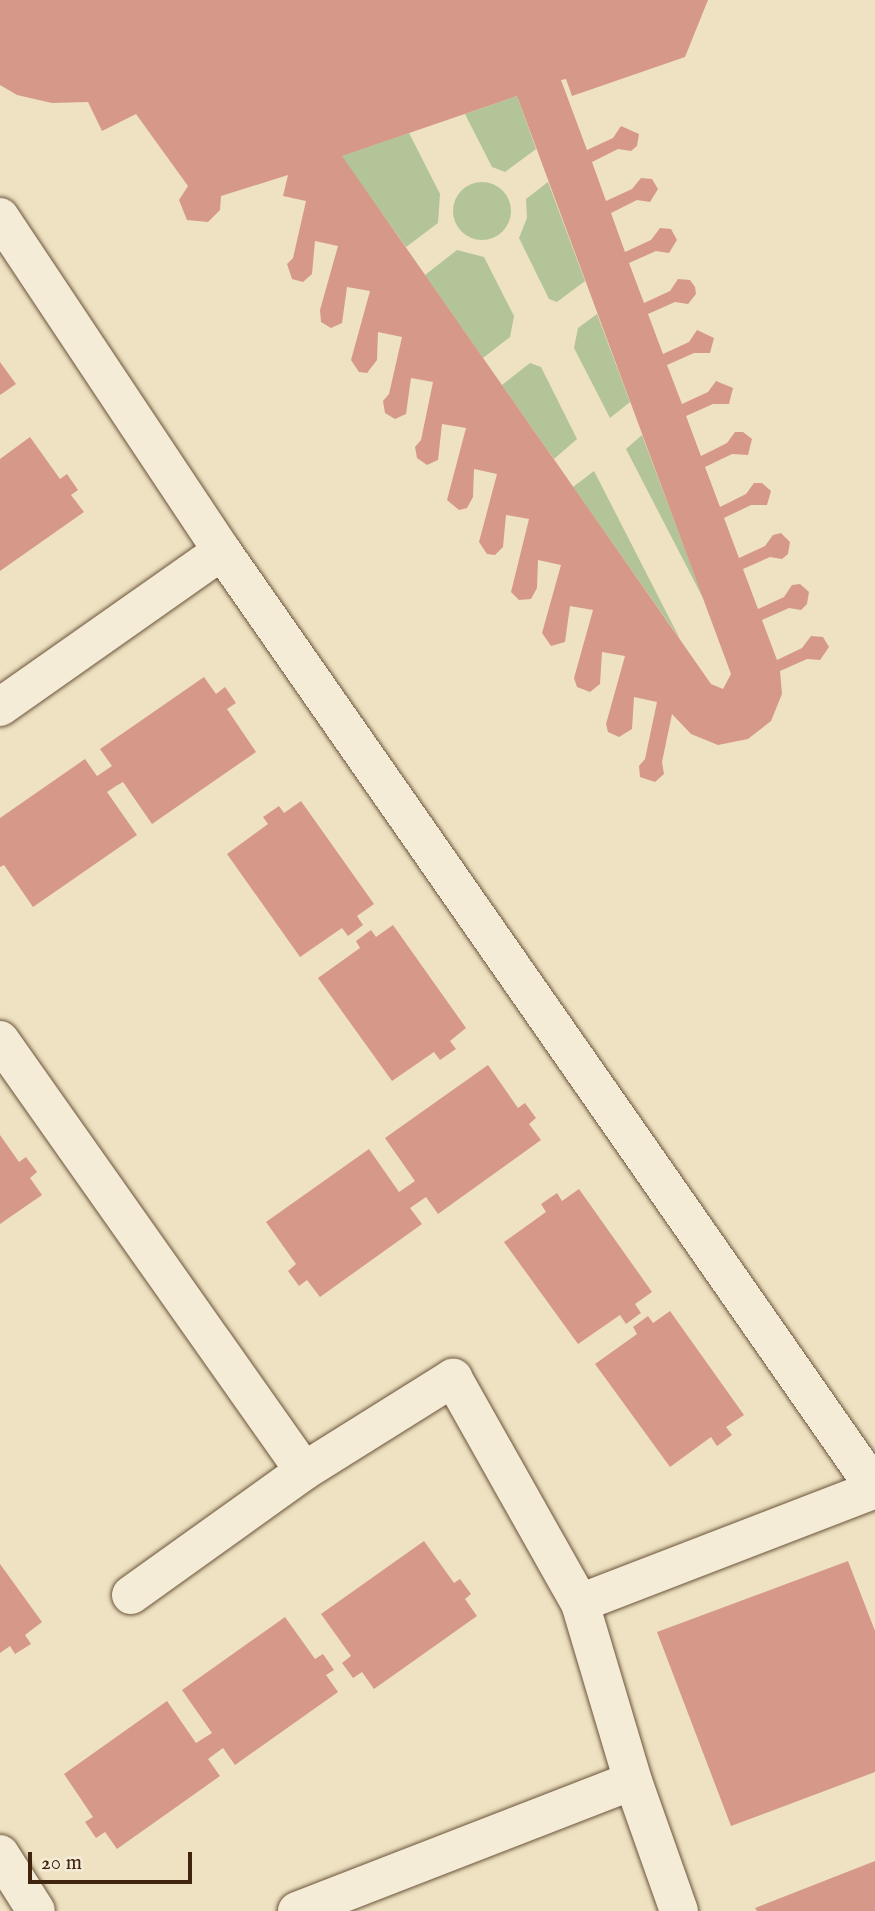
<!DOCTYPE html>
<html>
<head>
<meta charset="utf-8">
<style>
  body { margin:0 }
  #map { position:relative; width:875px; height:1911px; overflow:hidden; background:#eee2c2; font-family:"IM FELL English",serif }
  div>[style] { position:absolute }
  .green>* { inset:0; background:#b2c498 }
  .round { border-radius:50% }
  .building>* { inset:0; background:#d69989 }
  .roads { filter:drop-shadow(0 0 2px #6c543b) drop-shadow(0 0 2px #6c543b) }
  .minor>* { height:38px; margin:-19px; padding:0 19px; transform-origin:19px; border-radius:19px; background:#f4ecd7 }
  span { translate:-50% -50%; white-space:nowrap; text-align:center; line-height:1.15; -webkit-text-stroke:6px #f4ecd7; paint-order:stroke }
  .scale { position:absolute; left:28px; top:1852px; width:164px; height:32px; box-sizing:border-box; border:4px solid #40240e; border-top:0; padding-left:9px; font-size:21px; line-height:24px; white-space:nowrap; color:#40240e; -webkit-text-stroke:5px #f4ecd7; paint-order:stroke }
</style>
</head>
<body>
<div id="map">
  <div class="green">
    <i style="clip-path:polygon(517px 96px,536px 149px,505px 172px,492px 167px,465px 114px)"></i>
    <i style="clip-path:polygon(409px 133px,440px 194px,438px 223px,406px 247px,341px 156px)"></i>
    <i class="round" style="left:453px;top:182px;width:58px;height:58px"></i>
    <i style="clip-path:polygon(548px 182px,585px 281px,557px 302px,549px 299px,519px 238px,527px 218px,526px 199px)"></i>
    <i style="clip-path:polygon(457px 250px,484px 257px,514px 316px,510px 337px,483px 358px,425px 275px)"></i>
    <i style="clip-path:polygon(597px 314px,630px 402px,610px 418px,574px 348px,578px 328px)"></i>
    <i style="clip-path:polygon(530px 363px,541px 367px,577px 439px,554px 459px,502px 385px)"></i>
    <i style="clip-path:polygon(642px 435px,704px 600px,626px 449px)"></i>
    <i style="clip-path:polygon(594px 471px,680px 639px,573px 487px)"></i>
  </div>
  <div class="building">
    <i style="clip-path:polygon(evenodd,0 0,708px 0,685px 57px,572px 96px,566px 79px,561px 80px,587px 150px,613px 138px,621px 126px,639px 134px,637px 146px,631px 151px,618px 149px,592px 162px,606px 201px,632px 189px,641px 178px,652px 179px,658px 189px,650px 202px,637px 200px,611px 213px,625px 252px,651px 240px,660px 228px,671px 229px,677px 240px,669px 253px,656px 251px,629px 263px,644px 303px,670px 291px,678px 279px,690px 280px,695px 287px,696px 294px,688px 304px,675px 302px,648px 314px,663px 354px,689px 342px,697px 330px,714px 338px,710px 353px,694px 353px,667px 365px,682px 404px,708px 392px,716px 381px,733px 388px,729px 404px,713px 404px,686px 416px,701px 456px,727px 443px,735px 432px,743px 432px,752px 439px,748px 455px,732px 454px,705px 467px,720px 507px,746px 494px,754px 483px,762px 483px,771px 491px,767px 505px,751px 505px,724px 518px,739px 558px,765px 546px,773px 535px,781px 533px,790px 542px,788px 554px,782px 559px,770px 557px,743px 569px,758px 609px,784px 597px,792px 585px,800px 584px,809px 592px,807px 604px,801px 610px,789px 608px,762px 620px,777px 660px,802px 648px,811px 636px,823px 637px,829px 647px,820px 660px,807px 659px,780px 671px,782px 694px,771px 721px,748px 739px,718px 745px,691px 734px,672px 714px,662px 762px,664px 774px,655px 782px,640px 777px,639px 766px,645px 759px,657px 702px,634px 697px,632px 729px,619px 737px,608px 732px,606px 724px,625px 656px,602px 652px,600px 684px,590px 692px,577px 687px,574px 678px,593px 610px,570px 606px,565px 642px,551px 646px,542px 633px,561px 565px,538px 560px,537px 588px,531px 599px,519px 600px,511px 592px,529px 519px,506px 515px,503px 547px,495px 555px,487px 554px,479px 542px,497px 474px,474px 469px,473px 497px,467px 508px,459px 510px,447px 500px,466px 428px,442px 424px,438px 460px,427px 465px,417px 458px,415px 447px,421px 440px,433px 382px,411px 378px,406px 414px,395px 419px,385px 413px,383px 401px,389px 394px,402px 337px,378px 332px,377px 360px,367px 373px,359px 372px,351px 360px,370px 291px,347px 287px,342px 323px,331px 328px,321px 322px,320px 310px,338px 246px,315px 241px,312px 274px,303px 282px,292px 279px,287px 264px,293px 258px,306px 201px,283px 196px,288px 175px,221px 196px,220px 210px,208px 222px,187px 220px,179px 200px,188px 186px,136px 114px,102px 131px,88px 102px,52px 103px,17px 95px,0 85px,0 0,517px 96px,731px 674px,723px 689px,711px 684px,342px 156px,517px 96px)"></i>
    <i style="clip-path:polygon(0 362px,16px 384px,0 395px)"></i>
    <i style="clip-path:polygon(30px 437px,60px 479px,67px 474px,78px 490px,71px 495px,84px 512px,0 571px,0 459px)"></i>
    <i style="clip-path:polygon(204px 677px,216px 694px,225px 687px,236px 703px,227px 709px,256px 752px,152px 824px,123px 782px,116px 786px,107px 792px,137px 835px,33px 907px,4px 865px,0 867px,0 818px,85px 759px,97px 776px,112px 766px,100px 749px)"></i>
    <i style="clip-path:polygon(301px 801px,374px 904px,357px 916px,363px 925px,348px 936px,342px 928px,300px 957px,227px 854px,268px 824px,263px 817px,279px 806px,284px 813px)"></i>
    <i style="clip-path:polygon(393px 925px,466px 1028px,450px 1041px,456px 1049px,440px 1060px,434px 1052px,392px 1081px,318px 978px,360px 948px,356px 941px,371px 930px,376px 937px)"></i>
    <i style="clip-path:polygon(488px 1065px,518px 1108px,525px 1103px,536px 1118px,529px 1124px,541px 1140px,438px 1214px,426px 1197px,410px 1208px,422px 1224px,320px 1297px,307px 1280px,299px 1286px,288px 1271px,296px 1264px,266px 1222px,369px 1149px,399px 1192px,415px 1181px,385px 1138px)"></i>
    <i style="clip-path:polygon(0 1135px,19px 1162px,26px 1157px,37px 1172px,30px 1178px,42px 1195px,0 1224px)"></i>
    <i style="clip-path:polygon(579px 1189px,652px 1292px,635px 1304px,641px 1313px,626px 1324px,620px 1315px,578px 1344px,504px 1242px,546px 1212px,541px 1204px,557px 1193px,562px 1201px)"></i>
    <i style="clip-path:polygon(670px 1311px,744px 1415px,726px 1427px,732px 1435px,717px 1446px,711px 1437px,670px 1467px,595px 1364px,637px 1334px,633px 1327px,648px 1316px,653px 1323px)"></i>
    <i style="clip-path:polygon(424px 1541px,454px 1583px,460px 1579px,471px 1594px,465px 1599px,477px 1616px,374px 1689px,362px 1672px,353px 1678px,342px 1663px,351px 1656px,321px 1614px)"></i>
    <i style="clip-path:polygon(848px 1561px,875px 1631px,875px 1772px,731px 1826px,657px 1632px)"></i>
    <i style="clip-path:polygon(0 1564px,42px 1622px,25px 1635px,31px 1644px,15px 1654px,10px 1646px,0 1653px)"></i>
    <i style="clip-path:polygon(285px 1617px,315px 1659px,323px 1654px,334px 1670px,326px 1675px,338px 1692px,235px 1765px,223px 1748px,208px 1759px,220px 1776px,117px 1849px,105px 1832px,96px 1838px,85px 1822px,93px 1817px,64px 1774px,167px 1701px,196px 1743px,212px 1733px,182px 1690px)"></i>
    <i style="clip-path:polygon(875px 1861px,875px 1911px,757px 1911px,755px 1908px)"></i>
  </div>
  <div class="roads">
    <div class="minor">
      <i style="left:0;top:217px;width:401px;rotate:56.4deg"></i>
      <i style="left:222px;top:551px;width:1142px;rotate:55.13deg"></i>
      <i style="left:0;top:707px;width:271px;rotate:-35.1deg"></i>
      <i style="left:0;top:1040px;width:527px;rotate:54.8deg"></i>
      <i style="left:131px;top:1595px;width:213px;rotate:-35.6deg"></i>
      <i style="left:304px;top:1471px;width:176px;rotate:-32deg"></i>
      <i style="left:453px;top:1378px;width:258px;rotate:60.6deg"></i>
      <i style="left:0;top:1854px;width:67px;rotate:57.7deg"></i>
      <i style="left:297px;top:1911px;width:360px;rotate:-21.2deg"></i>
      <i style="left:679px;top:1911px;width:138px;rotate:-109.5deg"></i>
      <i style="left:633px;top:1781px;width:186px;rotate:-106.6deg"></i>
      <i style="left:580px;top:1603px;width:316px;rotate:-21.1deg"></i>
    </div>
  </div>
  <div class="scale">20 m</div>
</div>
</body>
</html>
